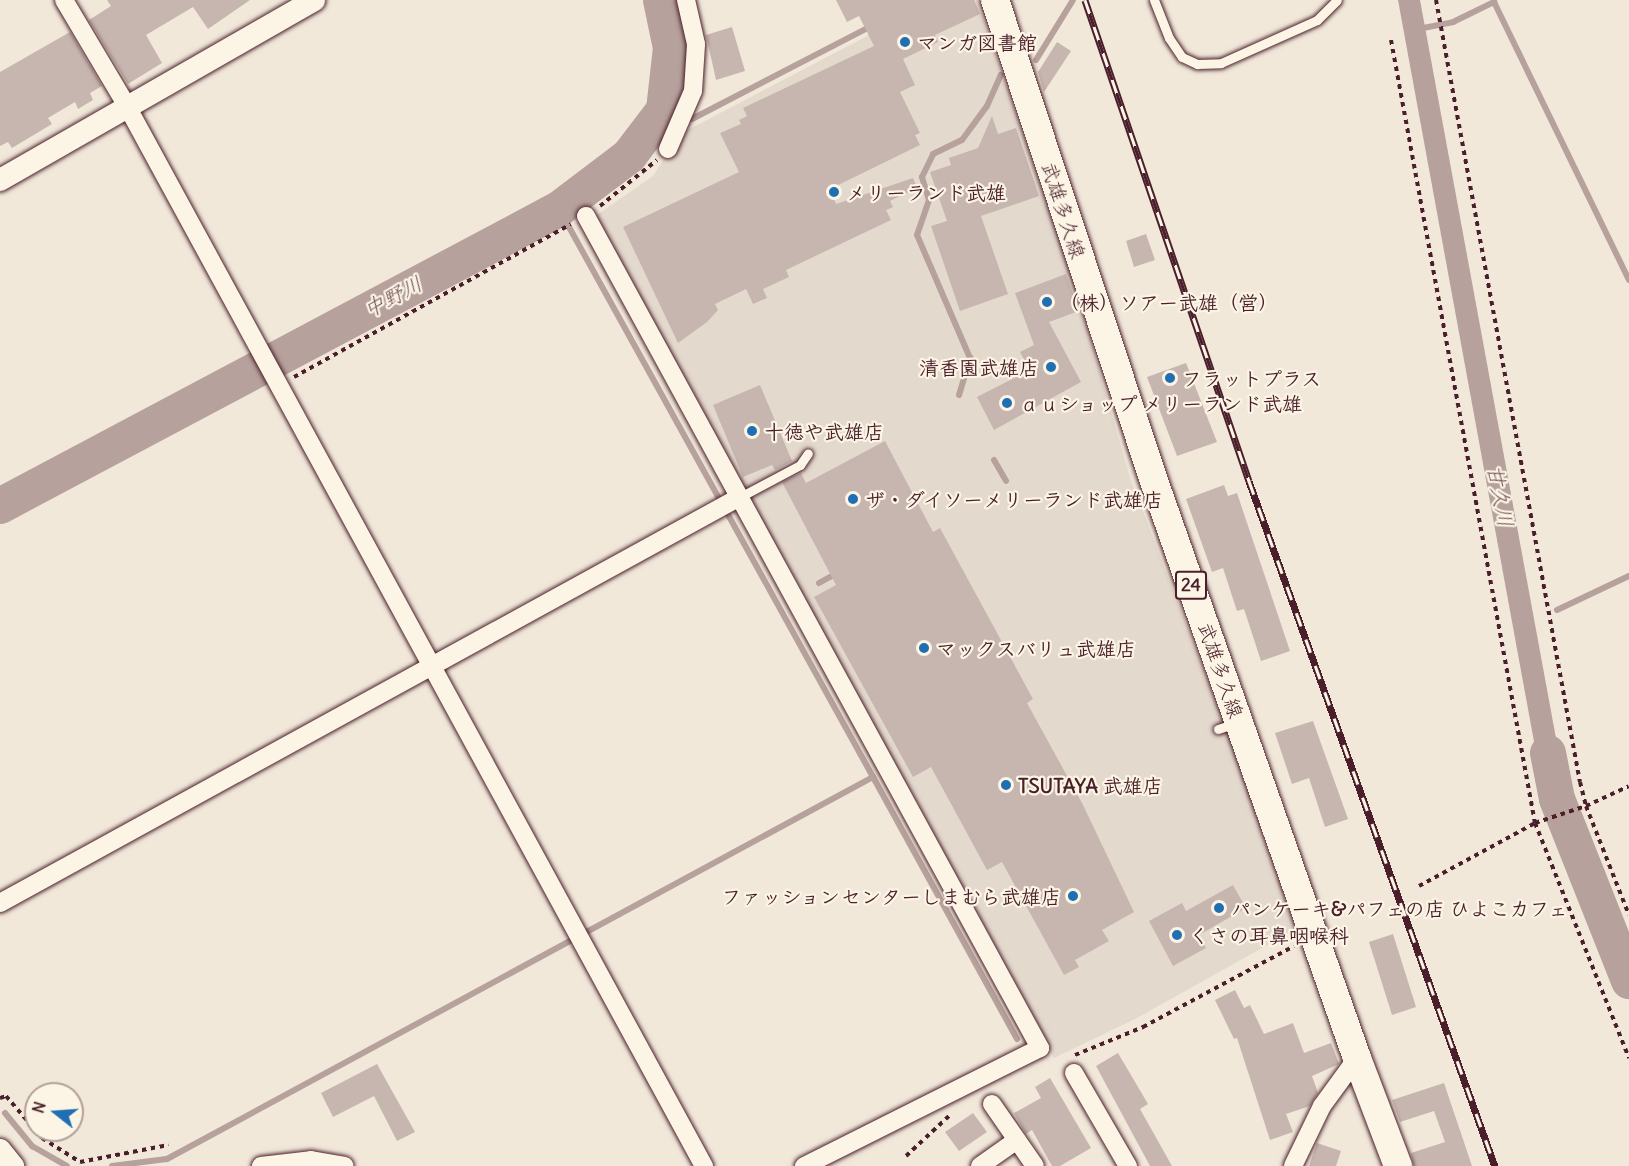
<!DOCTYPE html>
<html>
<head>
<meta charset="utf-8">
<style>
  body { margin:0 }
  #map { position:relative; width:1629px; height:1166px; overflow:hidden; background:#f1e8da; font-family:Delius,"Klee One",sans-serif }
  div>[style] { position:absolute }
  .built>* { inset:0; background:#e4d9cd }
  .water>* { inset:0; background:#b6a19c }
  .stream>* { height:6px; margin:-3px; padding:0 3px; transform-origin:3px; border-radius:3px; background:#b6a19c }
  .river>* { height:36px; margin:-18px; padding:0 18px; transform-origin:18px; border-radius:18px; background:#b6a19c }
  .building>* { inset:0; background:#c7b6af }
  .path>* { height:4px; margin-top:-2px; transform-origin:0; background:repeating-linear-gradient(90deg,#4a1f2b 0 4.5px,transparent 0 9px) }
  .roads { filter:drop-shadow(0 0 2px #4a1f2b) drop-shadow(0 0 2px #4a1f2b) }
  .service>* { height:9px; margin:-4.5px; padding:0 4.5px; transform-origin:4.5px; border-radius:4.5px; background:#fcf5e5 }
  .minor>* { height:18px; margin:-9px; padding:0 9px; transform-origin:9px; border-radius:9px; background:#fcf5e5 }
  .tertiary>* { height:22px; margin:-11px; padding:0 11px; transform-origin:11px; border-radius:11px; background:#fcf5e5 }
  .primary>* { height:28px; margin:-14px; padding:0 14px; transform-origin:14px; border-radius:14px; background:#fcf5e5 }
  .rail>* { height:7px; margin-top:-3.5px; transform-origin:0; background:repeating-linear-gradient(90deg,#fcf5e5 0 14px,#4a1f2b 0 28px); box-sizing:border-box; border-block:2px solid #4a1f2b }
  .dots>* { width:16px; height:16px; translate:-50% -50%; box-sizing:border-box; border:3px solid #fcf5e5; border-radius:50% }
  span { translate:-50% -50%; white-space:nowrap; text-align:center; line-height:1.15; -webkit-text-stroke:4.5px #fcf5e5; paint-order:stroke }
  .shield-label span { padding:2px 4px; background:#fcf5e5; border:2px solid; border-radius:4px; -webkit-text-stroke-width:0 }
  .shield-label { font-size:18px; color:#4a1f2b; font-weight:700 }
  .poi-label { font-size:20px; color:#4a1f2b; font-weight:700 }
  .left { translate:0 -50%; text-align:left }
  .right { translate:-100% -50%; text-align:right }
  .street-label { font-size:20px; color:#4a1f2b }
  .water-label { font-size:21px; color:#704c53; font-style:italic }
  .north { position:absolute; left:24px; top:1082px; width:60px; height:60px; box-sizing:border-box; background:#fcf5e5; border:2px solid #b59f9b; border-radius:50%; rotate:287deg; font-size:16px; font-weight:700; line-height:24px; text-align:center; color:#4a1f2b }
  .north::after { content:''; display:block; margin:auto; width:21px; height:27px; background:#1f6fb2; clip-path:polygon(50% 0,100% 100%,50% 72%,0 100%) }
</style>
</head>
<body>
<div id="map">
  <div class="built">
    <i style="clip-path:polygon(936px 0,977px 0,1075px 286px,1130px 478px,1230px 738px,1296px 929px,1137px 1018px,1054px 1058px,594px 217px,653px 176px,680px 134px)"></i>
  </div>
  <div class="water">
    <i style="clip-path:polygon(1398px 0,1420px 0,1567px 798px,1546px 807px)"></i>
  </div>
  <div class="stream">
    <i style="left:1418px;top:29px;width:36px;rotate:-11deg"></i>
    <i style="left:1453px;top:22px;width:46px;rotate:-26deg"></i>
    <i style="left:1494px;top:2px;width:309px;rotate:64.1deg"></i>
    <i style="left:1036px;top:60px;width:70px;rotate:-58.3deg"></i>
    <i style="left:692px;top:119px;width:204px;rotate:-27.4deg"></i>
    <i style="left:959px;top:395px;width:39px;rotate:-73deg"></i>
    <i style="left:970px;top:358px;width:134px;rotate:-113.3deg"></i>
    <i style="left:917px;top:235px;width:37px;rotate:-71deg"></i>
    <i style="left:929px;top:200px;width:24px;rotate:-107deg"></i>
    <i style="left:922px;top:177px;width:25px;rotate:-64deg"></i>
    <i style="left:933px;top:154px;width:32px;rotate:-26deg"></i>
    <i style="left:962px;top:140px;width:42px;rotate:-53.7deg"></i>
    <i style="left:987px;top:106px;width:34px;rotate:-66deg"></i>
    <i style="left:994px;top:460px;width:24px;rotate:60deg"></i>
    <i style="left:819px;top:583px;width:21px;rotate:-29deg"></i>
    <i style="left:1557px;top:610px;width:80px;rotate:-25.3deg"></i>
    <i style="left:873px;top:777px;width:299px;rotate:61.2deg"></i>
    <i style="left:5px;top:1113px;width:43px;rotate:50.7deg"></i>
    <i style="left:32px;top:1146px;width:40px;rotate:29.7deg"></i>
    <i style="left:112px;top:1166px;width:55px;rotate:-7.3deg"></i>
    <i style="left:167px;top:1159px;width:803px;rotate:-28.42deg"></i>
    <i style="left:873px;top:777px;width:649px;rotate:-118.93deg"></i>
  </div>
  <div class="river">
    <i style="left:0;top:506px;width:633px;rotate:-27.98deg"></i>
    <i style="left:559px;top:209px;width:88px;rotate:-37.1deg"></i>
    <i style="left:629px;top:156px;width:58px;rotate:-52.7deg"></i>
    <i style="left:664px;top:110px;width:62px;rotate:-83.6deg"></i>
    <i style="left:671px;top:48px;width:49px;rotate:-101.8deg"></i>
    <i style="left:1548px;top:753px;width:47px;rotate:78.9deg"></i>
    <i style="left:1557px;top:799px;width:196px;rotate:68.4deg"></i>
  </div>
  <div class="building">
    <i style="clip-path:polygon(107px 0,250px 0,208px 29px,193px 7px,146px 35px,162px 63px,128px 84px,89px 20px,111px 6px)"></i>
    <i style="clip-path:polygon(836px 0,974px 0,980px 14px,935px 35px,938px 42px,903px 59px,915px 85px,900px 92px,920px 133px,915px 135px,920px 145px,830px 189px,836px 204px,913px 178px,917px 188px,890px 201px,893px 207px,886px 210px,891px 220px,786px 270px,789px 277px,763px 289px,767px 298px,753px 304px,746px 289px,715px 304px,718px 310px,707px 322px,678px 343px,623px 227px,739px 172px,720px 133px,741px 124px,739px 120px,747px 116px,743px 108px,874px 46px,859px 16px,847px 22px)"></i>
    <i style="clip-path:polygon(732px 27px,745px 71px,716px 80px,706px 35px)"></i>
    <i style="clip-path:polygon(70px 32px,102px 86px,90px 93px,93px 100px,78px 109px,75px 102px,48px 118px,52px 124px,12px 148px,8px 142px,0 146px,0 72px)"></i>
    <i style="clip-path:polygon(1057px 42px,1071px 51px,1044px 92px,1038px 72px)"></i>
    <i style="clip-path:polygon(992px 116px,998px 134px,1016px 128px,1039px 196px,981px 216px,1008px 294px,960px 311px,931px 226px,947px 221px,930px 172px,951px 165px,949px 158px,978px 148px)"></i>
    <i style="clip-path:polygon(1146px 234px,1155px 260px,1134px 267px,1126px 241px)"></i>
    <i style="clip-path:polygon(1066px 274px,1079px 311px,1049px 322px,1081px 382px,994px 430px,977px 397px,1030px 370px,1020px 352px,1034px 345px,1015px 293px)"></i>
    <i style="clip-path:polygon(1186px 363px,1217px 442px,1177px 456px,1147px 377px)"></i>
    <i style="clip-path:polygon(760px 385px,792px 461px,775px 470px,772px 465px,743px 477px,713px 405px)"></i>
    <i style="clip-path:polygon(885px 441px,933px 532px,940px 528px,1033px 699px,1027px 703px,1083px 805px,1134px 912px,1102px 930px,1109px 941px,1075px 960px,1079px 967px,1064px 975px,1002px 862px,987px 870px,931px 767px,913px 777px,814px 597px,836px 585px,782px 482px,801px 473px,806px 483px)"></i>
    <i style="clip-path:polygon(1224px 485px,1228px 496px,1237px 493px,1290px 651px,1261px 661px,1244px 609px,1237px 611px,1223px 568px,1212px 572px,1186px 499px)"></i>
    <i style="clip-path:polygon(1313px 721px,1348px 819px,1325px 827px,1309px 778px,1292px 784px,1275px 733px)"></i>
    <i style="clip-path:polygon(1233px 885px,1246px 908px,1199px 935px,1206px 948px,1173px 966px,1149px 921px,1182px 903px,1186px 911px)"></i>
    <i style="clip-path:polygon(1393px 934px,1416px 1007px,1392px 1015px,1369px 942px)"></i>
    <i style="clip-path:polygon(1235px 990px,1244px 1008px,1250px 1005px,1264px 1034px,1293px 1023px,1304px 1053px,1331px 1043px,1339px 1064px,1312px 1076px,1318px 1093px,1310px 1106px,1286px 1114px,1293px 1132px,1270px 1140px,1237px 1038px,1234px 1039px,1215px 1000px)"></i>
    <i style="clip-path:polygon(1118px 1053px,1148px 1104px,1140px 1109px,1172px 1166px,1150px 1166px,1096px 1066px)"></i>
    <i style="clip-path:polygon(377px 1064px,415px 1132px,397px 1141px,374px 1096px,333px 1117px,321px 1093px)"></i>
    <i style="clip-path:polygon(1050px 1078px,1091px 1148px,1060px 1166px,1052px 1166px,1032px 1130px,1026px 1134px,1014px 1113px,1041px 1098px,1035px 1087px)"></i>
    <i style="clip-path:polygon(1444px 1083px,1472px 1166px,1414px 1166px,1411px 1153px,1445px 1142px,1434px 1111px,1400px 1122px,1392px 1100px)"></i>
    <i style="clip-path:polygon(973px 1113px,987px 1132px,959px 1151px,945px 1132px)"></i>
    <i style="clip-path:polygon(1317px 1143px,1341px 1151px,1336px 1166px,1309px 1166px)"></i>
  </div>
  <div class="path">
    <i style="left:1436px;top:0;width:795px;rotate:79.57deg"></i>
    <i style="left:1580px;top:782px;width:25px;rotate:76deg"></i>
    <i style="left:1586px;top:806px;width:117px;rotate:68.5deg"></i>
    <i style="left:1391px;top:40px;width:796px;rotate:79.58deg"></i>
    <i style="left:1535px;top:823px;width:253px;rotate:68.2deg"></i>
    <i style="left:600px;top:206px;width:73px;rotate:-38.9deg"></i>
    <i style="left:294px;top:377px;width:316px;rotate:-28.9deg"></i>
    <i style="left:1419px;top:886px;width:132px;rotate:-28.5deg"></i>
    <i style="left:1535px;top:823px;width:54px;rotate:-18.4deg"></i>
    <i style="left:1586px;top:806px;width:47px;rotate:-24.9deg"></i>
    <i style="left:1075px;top:1055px;width:74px;rotate:-22.4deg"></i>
    <i style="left:1143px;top:1027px;width:171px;rotate:-28.2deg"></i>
    <i style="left:0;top:1098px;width:6px;rotate:-18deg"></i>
    <i style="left:6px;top:1096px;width:55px;rotate:49.4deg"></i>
    <i style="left:42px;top:1138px;width:45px;rotate:32.3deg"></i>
    <i style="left:80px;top:1162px;width:90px;rotate:-10.9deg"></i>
    <i style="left:906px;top:1156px;width:59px;rotate:-42.9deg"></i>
  </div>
  <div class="roads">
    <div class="service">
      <i style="left:1154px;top:0;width:41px;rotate:68.5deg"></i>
      <i style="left:1169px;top:38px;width:23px;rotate:56deg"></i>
      <i style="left:1182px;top:57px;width:17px;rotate:25deg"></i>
      <i style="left:1197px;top:64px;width:24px;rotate:-2deg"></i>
      <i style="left:1221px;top:63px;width:105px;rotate:-24.1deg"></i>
      <i style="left:1317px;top:20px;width:28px;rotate:-45deg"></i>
      <i style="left:738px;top:498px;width:70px;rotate:-28deg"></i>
      <i style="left:800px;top:465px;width:14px;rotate:-56deg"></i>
      <i style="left:1218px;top:729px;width:18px;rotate:-19deg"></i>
    </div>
    <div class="minor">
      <i style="left:64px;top:0;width:126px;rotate:59.3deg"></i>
      <i style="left:128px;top:108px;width:1205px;rotate:61.44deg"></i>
      <i style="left:668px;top:149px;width:63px;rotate:-66.7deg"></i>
      <i style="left:693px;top:91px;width:47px;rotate:-86.3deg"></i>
      <i style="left:696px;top:44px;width:45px;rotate:-102.8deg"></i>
      <i style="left:586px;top:216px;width:948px;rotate:61.38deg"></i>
      <i style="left:1040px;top:1048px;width:264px;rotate:153.4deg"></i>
      <i style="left:0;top:903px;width:842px;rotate:-28.76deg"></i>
      <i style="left:1074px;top:1073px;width:108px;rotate:59.9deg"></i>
      <i style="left:992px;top:1104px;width:75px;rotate:55.3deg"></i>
      <i style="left:261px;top:1166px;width:50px;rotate:-6.8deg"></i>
      <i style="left:311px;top:1160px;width:34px;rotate:10deg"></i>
      <i style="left:980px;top:1166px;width:45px;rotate:-35.1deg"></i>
      <i style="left:1293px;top:1166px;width:67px;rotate:-64.2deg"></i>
      <i style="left:1322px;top:1106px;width:59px;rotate:-53.9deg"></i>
    </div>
    <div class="tertiary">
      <i style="left:0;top:180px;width:362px;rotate:-29.8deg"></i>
      <i style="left:0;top:1150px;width:21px;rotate:51deg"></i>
    </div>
    <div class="primary">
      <i style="left:995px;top:0;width:507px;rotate:71.71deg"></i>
      <i style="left:1154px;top:481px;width:612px;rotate:70.62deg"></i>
      <i style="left:1357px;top:1058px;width:116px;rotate:69.2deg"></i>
    </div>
  </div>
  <div class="rail">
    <i style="left:1085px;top:0;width:508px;rotate:71.17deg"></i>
    <i style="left:1249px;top:481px;width:728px;rotate:70.25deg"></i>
  </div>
  <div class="dots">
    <i style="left:905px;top:42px;background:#1f6fb2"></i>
    <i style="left:834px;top:192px;background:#1f6fb2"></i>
    <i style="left:1047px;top:302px;background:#1f6fb2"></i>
    <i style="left:1051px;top:367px;background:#1f6fb2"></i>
    <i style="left:1170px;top:378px;background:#1f6fb2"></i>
    <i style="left:1007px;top:403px;background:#1f6fb2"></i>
    <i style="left:752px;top:431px;background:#1f6fb2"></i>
    <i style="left:853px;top:499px;background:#1f6fb2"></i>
    <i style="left:924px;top:648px;background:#1f6fb2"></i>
    <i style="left:1006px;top:785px;background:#1f6fb2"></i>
    <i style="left:1073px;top:896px;background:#1f6fb2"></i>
    <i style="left:1219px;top:908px;background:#1f6fb2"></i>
    <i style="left:1177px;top:935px;background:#1f6fb2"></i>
  </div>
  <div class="shield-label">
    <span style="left:1191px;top:585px">24</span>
  </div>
  <div class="poi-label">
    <span class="left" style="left:917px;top:42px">マンガ図書館</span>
    <span class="left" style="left:846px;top:192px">メリーランド武雄</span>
    <span class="left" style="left:1059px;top:302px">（株）ソアー武雄（営）</span>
    <span class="right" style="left:1039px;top:367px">清香園武雄店</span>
    <span class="left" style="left:1182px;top:378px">フラットプラス</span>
    <span class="left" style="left:1019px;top:403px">ａｕショップ メリーランド武雄</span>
    <span class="left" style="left:764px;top:431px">十徳や武雄店</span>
    <span class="left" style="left:865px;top:499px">ザ・ダイソーメリーランド武雄店</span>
    <span class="left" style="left:936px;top:648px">マックスバリュ武雄店</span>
    <span class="left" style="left:1018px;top:785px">TSUTAYA 武雄店</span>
    <span class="right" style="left:1061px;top:896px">ファッションセンターしまむら武雄店</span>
    <span class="left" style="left:1231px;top:908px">パンケーキ&amp;パフェの店 ひよこカフェ</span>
    <span class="left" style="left:1189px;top:935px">くさの耳鼻咽喉科</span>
  </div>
  <div class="street-label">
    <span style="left:1064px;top:210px;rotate:72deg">武雄多久線</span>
    <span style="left:1221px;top:670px;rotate:71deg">武雄多久線</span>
  </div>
  <div class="water-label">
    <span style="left:393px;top:297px;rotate:-28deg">中野川</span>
    <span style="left:1500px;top:496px;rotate:79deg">甘久川</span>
  </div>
  <div class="north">N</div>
</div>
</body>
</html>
